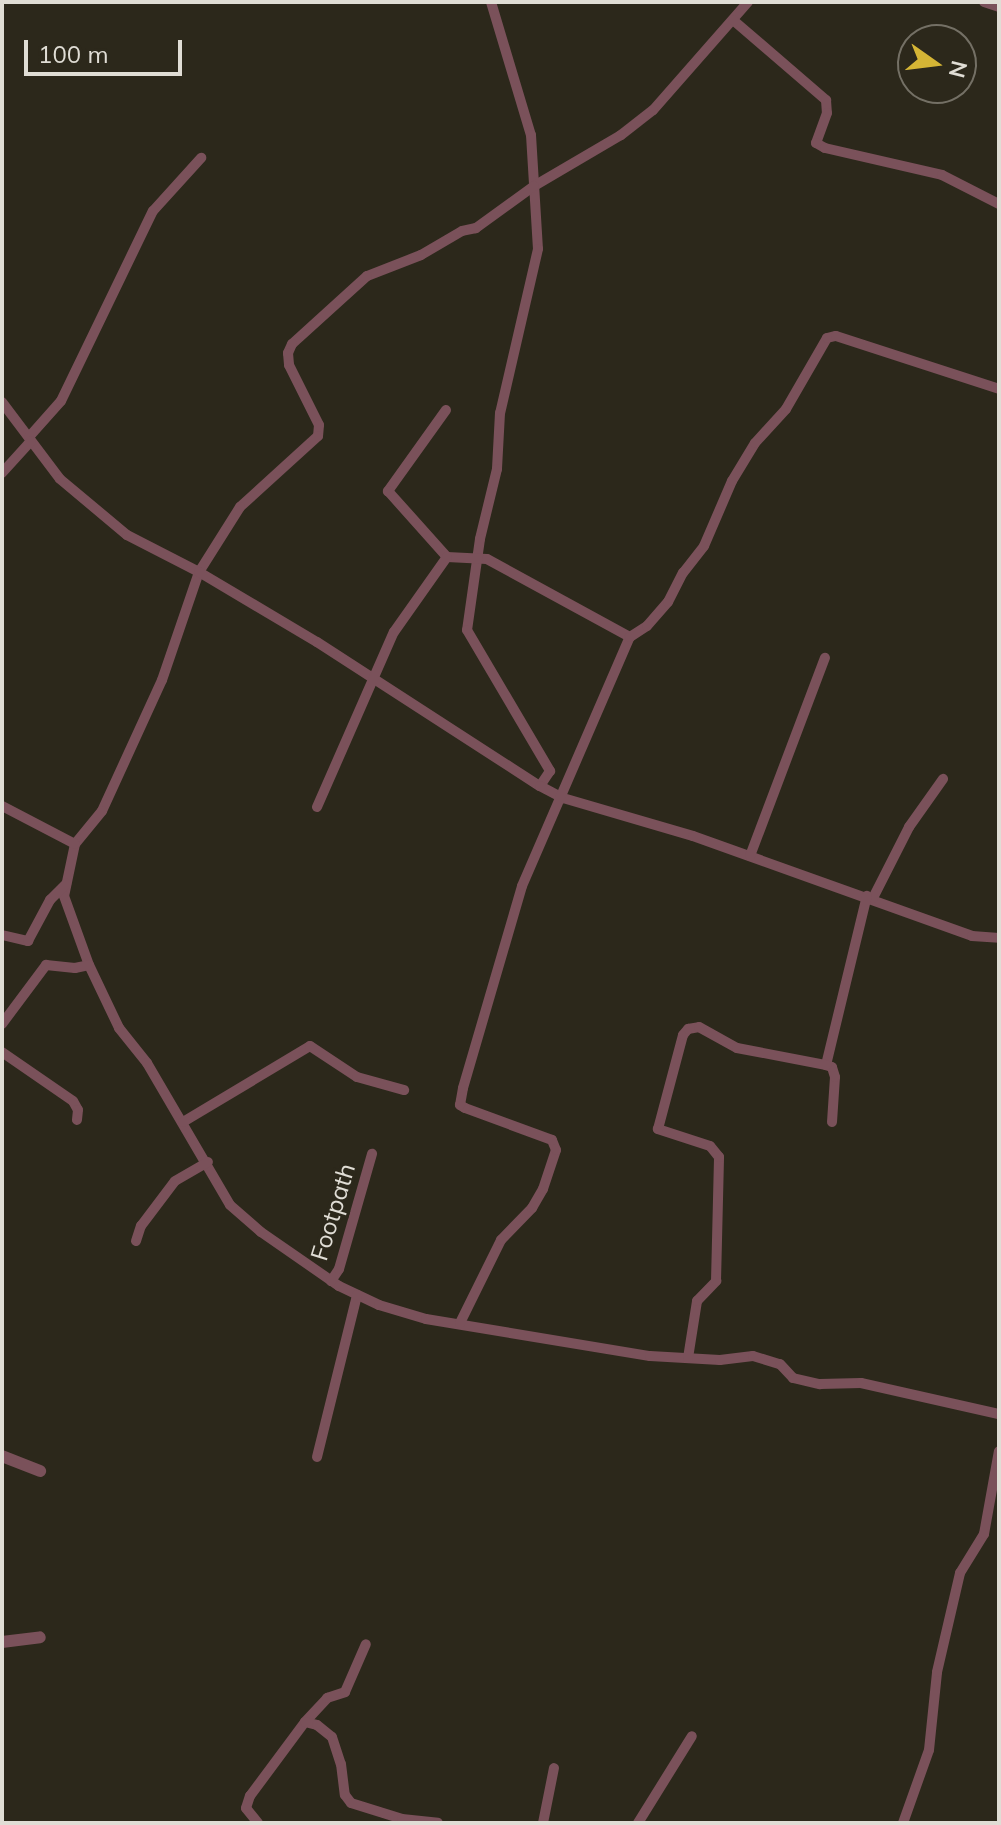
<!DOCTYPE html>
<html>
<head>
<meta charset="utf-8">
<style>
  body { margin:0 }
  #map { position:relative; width:1001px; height:1825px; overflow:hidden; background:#2c281b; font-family:Mulish,sans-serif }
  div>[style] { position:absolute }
  .minor>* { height:10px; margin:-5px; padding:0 5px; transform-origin:5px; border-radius:5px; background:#7a515a }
  .tertiary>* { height:12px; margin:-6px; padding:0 6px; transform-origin:6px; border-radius:6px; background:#7a515a }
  span { translate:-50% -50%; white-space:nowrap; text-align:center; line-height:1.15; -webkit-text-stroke:6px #2c281b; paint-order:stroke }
  .street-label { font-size:24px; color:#e0ddd5 }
  .frame { position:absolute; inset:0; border:4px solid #e0ddd5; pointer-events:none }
  .north { position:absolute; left:897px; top:24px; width:80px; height:80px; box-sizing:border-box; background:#2c281b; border:2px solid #747065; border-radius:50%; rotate:104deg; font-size:22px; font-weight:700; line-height:32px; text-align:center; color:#e0ddd5 }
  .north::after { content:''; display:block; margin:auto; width:28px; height:36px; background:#d5b535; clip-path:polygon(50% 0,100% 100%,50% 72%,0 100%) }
  .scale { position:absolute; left:24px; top:40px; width:158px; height:36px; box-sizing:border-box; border:4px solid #e0ddd5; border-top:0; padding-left:10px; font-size:24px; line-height:28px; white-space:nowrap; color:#e0ddd5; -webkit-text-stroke:6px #2c281b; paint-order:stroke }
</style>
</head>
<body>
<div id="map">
  <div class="minor">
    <i style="left:491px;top:2px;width:139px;rotate:73.3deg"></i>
    <i style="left:531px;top:135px;width:114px;rotate:86.5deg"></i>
    <i style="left:538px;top:249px;width:168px;rotate:103deg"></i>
    <i style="left:500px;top:413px;width:56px;rotate:93.1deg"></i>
    <i style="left:497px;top:469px;width:72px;rotate:103.7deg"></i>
    <i style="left:480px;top:539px;width:92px;rotate:98.1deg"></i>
    <i style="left:467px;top:630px;width:164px;rotate:59.5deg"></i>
    <i style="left:550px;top:771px;width:18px;rotate:124deg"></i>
    <i style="left:748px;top:2px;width:144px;rotate:131.3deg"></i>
    <i style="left:653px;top:110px;width:41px;rotate:142deg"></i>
    <i style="left:621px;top:135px;width:101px;rotate:149.6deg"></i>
    <i style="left:534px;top:186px;width:72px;rotate:144.1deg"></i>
    <i style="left:476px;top:228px;width:14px;rotate:168deg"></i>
    <i style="left:462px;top:231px;width:48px;rotate:149.7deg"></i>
    <i style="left:421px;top:255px;width:58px;rotate:158.7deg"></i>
    <i style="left:367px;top:276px;width:101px;rotate:137.8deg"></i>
    <i style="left:292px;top:344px;width:10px;rotate:114deg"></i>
    <i style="left:288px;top:353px;width:12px;rotate:85deg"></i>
    <i style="left:289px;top:365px;width:67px;rotate:63.4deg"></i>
    <i style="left:319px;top:425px;width:11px;rotate:95deg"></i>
    <i style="left:318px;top:436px;width:105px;rotate:137.7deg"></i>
    <i style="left:240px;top:507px;width:77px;rotate:122.2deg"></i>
    <i style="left:199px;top:572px;width:114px;rotate:108.9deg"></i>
    <i style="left:162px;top:680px;width:144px;rotate:114.6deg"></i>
    <i style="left:102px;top:811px;width:43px;rotate:129.3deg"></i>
    <i style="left:75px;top:844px;width:53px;rotate:101.9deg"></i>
    <i style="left:64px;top:896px;width:73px;rotate:70.1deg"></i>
    <i style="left:89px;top:965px;width:70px;rotate:64.5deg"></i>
    <i style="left:119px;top:1028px;width:45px;rotate:51.3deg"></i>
    <i style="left:147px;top:1063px;width:164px;rotate:59.7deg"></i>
    <i style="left:230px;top:1205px;width:41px;rotate:41.1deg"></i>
    <i style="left:261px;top:1232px;width:95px;rotate:34.7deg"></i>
    <i style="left:339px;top:1286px;width:44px;rotate:25.4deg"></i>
    <i style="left:379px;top:1305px;width:49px;rotate:16.6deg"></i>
    <i style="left:426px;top:1319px;width:227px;rotate:9.4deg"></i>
    <i style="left:650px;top:1356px;width:70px;rotate:3.3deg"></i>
    <i style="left:720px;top:1360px;width:33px;rotate:-7deg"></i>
    <i style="left:753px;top:1356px;width:28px;rotate:17deg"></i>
    <i style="left:780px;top:1364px;width:19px;rotate:47deg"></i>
    <i style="left:793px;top:1378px;width:28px;rotate:13deg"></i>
    <i style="left:820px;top:1384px;width:41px;rotate:-1.4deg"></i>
    <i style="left:861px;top:1383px;width:141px;rotate:12.7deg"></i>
    <i style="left:984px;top:2px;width:16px;rotate:18deg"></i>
    <i style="left:733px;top:20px;width:123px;rotate:40.7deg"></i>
    <i style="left:826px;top:100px;width:13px;rotate:86deg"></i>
    <i style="left:827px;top:113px;width:32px;rotate:110deg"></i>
    <i style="left:816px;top:143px;width:10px;rotate:29deg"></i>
    <i style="left:825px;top:148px;width:120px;rotate:13deg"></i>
    <i style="left:942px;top:175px;width:64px;rotate:27deg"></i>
    <i style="left:2px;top:402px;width:96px;rotate:53deg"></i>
    <i style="left:60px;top:479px;width:87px;rotate:39.9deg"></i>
    <i style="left:127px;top:535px;width:81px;rotate:27.2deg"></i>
    <i style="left:199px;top:572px;width:137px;rotate:30.7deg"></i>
    <i style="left:317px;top:642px;width:265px;rotate:32.9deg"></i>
    <i style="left:540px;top:786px;width:26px;rotate:28deg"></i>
    <i style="left:563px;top:798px;width:135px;rotate:16.3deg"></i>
    <i style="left:693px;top:836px;width:296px;rotate:19.7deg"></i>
    <i style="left:972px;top:936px;width:27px;rotate:4deg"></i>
    <i style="left:446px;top:410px;width:100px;rotate:125.6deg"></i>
    <i style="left:388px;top:491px;width:89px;rotate:48.2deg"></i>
    <i style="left:447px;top:557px;width:40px;rotate:2.9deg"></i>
    <i style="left:487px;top:559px;width:163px;rotate:28.6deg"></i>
    <i style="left:29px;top:437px;width:48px;rotate:-48.4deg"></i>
    <i style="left:61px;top:401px;width:211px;rotate:-64.2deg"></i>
    <i style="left:153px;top:211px;width:72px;rotate:-47.8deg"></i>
    <i style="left:2px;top:473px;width:43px;rotate:-47.8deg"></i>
    <i style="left:2px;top:806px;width:82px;rotate:27.5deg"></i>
    <i style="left:317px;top:807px;width:191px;rotate:-66.3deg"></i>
    <i style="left:394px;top:632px;width:92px;rotate:-54.8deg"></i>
    <i style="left:750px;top:856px;width:212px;rotate:-69.3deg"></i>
    <i style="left:873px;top:898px;width:80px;rotate:-63.1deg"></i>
    <i style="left:909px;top:827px;width:59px;rotate:-54.7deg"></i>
    <i style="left:2px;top:935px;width:27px;rotate:13deg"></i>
    <i style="left:28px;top:941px;width:47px;rotate:-61.8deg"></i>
    <i style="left:50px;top:900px;width:23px;rotate:-45deg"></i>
    <i style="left:2px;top:1024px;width:74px;rotate:-53.3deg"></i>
    <i style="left:46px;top:965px;width:29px;rotate:6deg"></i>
    <i style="left:75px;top:968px;width:14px;rotate:-12deg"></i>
    <i style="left:2px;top:1052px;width:86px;rotate:34.6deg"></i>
    <i style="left:73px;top:1101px;width:10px;rotate:61deg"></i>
    <i style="left:78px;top:1110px;width:10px;rotate:96deg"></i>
    <i style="left:183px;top:1122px;width:148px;rotate:-30.9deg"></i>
    <i style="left:310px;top:1046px;width:56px;rotate:33.4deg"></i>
    <i style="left:357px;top:1077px;width:49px;rotate:15.5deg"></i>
    <i style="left:832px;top:1122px;width:45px;rotate:-86.2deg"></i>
    <i style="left:835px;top:1077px;width:10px;rotate:-107deg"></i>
    <i style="left:832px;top:1067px;width:6px;rotate:-162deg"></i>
    <i style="left:826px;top:1065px;width:174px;rotate:-76.4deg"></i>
    <i style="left:136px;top:1241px;width:16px;rotate:-72deg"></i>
    <i style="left:141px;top:1226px;width:56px;rotate:-52.9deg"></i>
    <i style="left:175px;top:1181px;width:38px;rotate:-30deg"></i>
    <i style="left:331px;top:1281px;width:14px;rotate:-56deg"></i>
    <i style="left:339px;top:1269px;width:120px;rotate:-74deg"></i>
    <i style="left:460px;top:1323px;width:93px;rotate:-63.7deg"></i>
    <i style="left:501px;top:1240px;width:45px;rotate:-45.9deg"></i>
    <i style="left:532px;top:1208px;width:22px;rotate:-60deg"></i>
    <i style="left:543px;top:1189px;width:41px;rotate:-71.6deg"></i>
    <i style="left:556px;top:1150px;width:11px;rotate:-112deg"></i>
    <i style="left:552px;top:1140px;width:93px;rotate:-159.8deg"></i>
    <i style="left:465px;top:1108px;width:6px;rotate:-149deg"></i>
    <i style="left:460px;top:1105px;width:17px;rotate:-80deg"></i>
    <i style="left:463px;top:1088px;width:210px;rotate:-73.7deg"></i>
    <i style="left:522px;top:886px;width:271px;rotate:-66.6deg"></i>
    <i style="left:630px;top:637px;width:20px;rotate:-33deg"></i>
    <i style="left:647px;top:626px;width:32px;rotate:-49deg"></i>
    <i style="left:668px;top:602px;width:33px;rotate:-63deg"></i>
    <i style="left:683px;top:573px;width:34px;rotate:-52deg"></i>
    <i style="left:704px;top:546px;width:71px;rotate:-66.7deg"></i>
    <i style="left:732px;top:481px;width:44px;rotate:-58.8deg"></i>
    <i style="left:755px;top:443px;width:46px;rotate:-47.6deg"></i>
    <i style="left:786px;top:409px;width:82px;rotate:-60deg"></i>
    <i style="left:827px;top:338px;width:9px;rotate:-13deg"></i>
    <i style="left:836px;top:336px;width:171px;rotate:18deg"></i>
    <i style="left:688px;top:1358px;width:58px;rotate:-81deg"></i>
    <i style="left:697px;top:1301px;width:28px;rotate:-46deg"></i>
    <i style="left:716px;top:1281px;width:124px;rotate:-88.6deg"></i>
    <i style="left:719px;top:1157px;width:14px;rotate:-129deg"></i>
    <i style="left:710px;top:1146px;width:55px;rotate:-161.9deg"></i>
    <i style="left:658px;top:1129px;width:97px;rotate:-75.1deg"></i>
    <i style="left:683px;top:1035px;width:8px;rotate:-50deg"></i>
    <i style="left:688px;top:1029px;width:11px;rotate:-10deg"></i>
    <i style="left:699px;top:1027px;width:43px;rotate:28.9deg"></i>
    <i style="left:737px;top:1048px;width:91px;rotate:10.8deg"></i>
    <i style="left:317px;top:1457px;width:167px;rotate:-76.1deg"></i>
    <i style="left:305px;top:1722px;width:33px;rotate:-47deg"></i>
    <i style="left:327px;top:1698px;width:19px;rotate:-18deg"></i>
    <i style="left:345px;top:1692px;width:52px;rotate:-66.4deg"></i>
    <i style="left:258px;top:1823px;width:19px;rotate:-129deg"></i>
    <i style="left:246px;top:1808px;width:13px;rotate:-72deg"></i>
    <i style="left:250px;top:1796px;width:92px;rotate:-53.4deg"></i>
    <i style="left:305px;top:1722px;width:12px;rotate:14deg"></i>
    <i style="left:317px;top:1725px;width:19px;rotate:39deg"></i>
    <i style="left:332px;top:1737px;width:28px;rotate:72deg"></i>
    <i style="left:341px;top:1764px;width:31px;rotate:83deg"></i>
    <i style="left:345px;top:1795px;width:10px;rotate:53deg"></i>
    <i style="left:351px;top:1803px;width:53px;rotate:17.4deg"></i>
    <i style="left:402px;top:1819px;width:36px;rotate:6deg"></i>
    <i style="left:543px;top:1823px;width:56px;rotate:-78.7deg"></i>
    <i style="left:638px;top:1823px;width:102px;rotate:-58.2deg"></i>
    <i style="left:903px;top:1823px;width:77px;rotate:-70.4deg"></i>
    <i style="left:929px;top:1750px;width:78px;rotate:-84.1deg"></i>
    <i style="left:937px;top:1672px;width:102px;rotate:-76.9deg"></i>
    <i style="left:960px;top:1573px;width:46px;rotate:-58.4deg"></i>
    <i style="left:984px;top:1534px;width:84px;rotate:-79.8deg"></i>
  </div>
  <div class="tertiary">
    <i style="left:2px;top:1456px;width:41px;rotate:21.5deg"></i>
    <i style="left:2px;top:1642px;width:38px;rotate:-7deg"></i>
  </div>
  <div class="street-label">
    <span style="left:333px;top:1212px;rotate:-73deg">Footpath</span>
  </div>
  <div class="frame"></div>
  <div class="north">N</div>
  <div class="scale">100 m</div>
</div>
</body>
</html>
